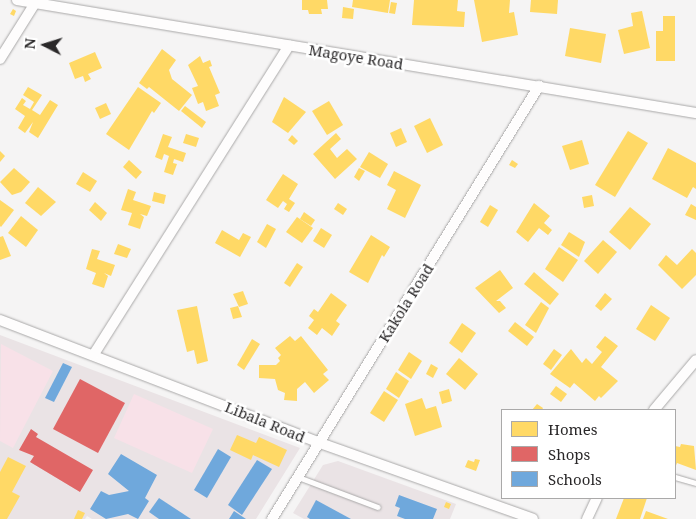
<!DOCTYPE html>
<html>
<head>
<meta charset="utf-8">
<style>
  body { margin:0 }
  #map { position:relative; width:696px; height:519px; overflow:hidden; background:#f5f4f4; font-family:"Noto Serif",serif }
  div>[style] { position:absolute }
  .built>* { inset:0; background:#eae3e5 }
  .green>* { inset:0; background:#f8e1e8 }
  .homes>* { inset:0; background:#ffd966 }
  .shops>* { inset:0; background:#e06666 }
  .schools>* { inset:0; background:#6fa8dc }
  .roads { filter:drop-shadow(0 0 1px #a9a8a8) drop-shadow(0 0 1px #a9a8a8) }
  .lane>* { height:5px; margin:-2.5px; padding:0 2.5px; transform-origin:2.5px; border-radius:2.5px; background:#fefdfd }
  .street>* { height:10px; margin:-5px; padding:0 5px; transform-origin:5px; border-radius:5px; background:#fefdfd }
  span { translate:-50% -50%; white-space:nowrap; text-align:center; line-height:1.15; -webkit-text-stroke:5px #fff; paint-order:stroke }
  .street-label { font-size:15px; color:#2a2829 }
  .legend { position:absolute; left:501px; top:409px; width:175px; height:90px; box-sizing:border-box; background:#fff; border:1px solid #aaa9a9; margin:0; padding:6px 9px; list-style:none; font-size:15px; color:#2a2829 }
  .legend li { display:flex; align-items:center; gap:10px; height:25px }
  .legend b { width:25px; border:1px solid #aaa9a9 }
  .north { position:absolute; left:20px; top:20px; width:50px; height:50px; -webkit-text-stroke:4px #fff; paint-order:stroke; rotate:275deg; font-size:14px; font-weight:700; line-height:20px; text-align:center; color:#2a2829 }
  .north::after { content:''; display:block; margin:auto; width:18px; height:22px; background:#2a2829; clip-path:polygon(50% 0,100% 100%,50% 72%,0 100%) }
</style>
</head>
<body>
<div id="map">
  <div class="built">
    <i style="clip-path:polygon(0 335px,300px 448px,256px 519px,92px 519px,87px 516px,85px 519px,0 519px)"></i>
    <i style="clip-path:polygon(338px 461px,456px 504px,450px 519px,304px 519px,293px 513px,323px 465px)"></i>
  </div>
  <div class="green">
    <i style="clip-path:polygon(1px 344px,53px 371px,13px 448px,0 441px)"></i>
    <i style="clip-path:polygon(134px 394px,213px 429px,192px 473px,114px 438px)"></i>
  </div>
  <div class="homes">
    <i style="clip-path:polygon(302px 0,327px 0,328px 9px,321px 9px,322px 14px,309px 14px,308px 10px,302px 10px)"></i>
    <i style="clip-path:polygon(353px 0,390px 0,388px 13px,352px 7px)"></i>
    <i style="clip-path:polygon(414px 0,458px 0,457px 11px,465px 12px,464px 27px,412px 25px)"></i>
    <i style="clip-path:polygon(474px 0,510px 0,509px 13px,514px 12px,518px 35px,482px 42px)"></i>
    <i style="clip-path:polygon(531px 0,558px 0,557px 14px,530px 12px)"></i>
    <i style="clip-path:polygon(391px 2px,397px 3px,395px 14px,389px 13px)"></i>
    <i style="clip-path:polygon(343px 7px,354px 9px,353px 19px,342px 18px)"></i>
    <i style="clip-path:polygon(13px 9px,16px 11px,14px 16px,10px 14px)"></i>
    <i style="clip-path:polygon(642px 11px,650px 48px,624px 54px,618px 30px,633px 26px,631px 13px)"></i>
    <i style="clip-path:polygon(663px 16px,675px 16px,675px 61px,656px 61px,656px 31px,663px 31px)"></i>
    <i style="clip-path:polygon(570px 28px,606px 34px,601px 63px,565px 56px)"></i>
    <i style="clip-path:polygon(162px 49px,176px 60px,169px 70px,172px 79px,192px 95px,179px 111px,149px 87px,147px 89px,139px 83px)"></i>
    <i style="clip-path:polygon(95px 52px,102px 68px,88px 74px,91px 79px,85px 82px,83px 76px,75px 79px,69px 63px)"></i>
    <i style="clip-path:polygon(200px 56px,203px 63px,210px 60px,212px 66px,209px 67px,220px 93px,215px 95px,219px 106px,206px 111px,203px 102px,198px 104px,192px 88px,198px 86px,188px 65px)"></i>
    <i style="clip-path:polygon(28px 87px,42px 95px,32px 110px,40px 115px,50px 100px,58px 105px,38px 138px,29px 132px,33px 122px,25px 133px,18px 128px,25px 116px,15px 109px,22px 98px,26px 101px,23px 105px,30px 109px,34px 102px,23px 95px)"></i>
    <i style="clip-path:polygon(138px 87px,161px 103px,154px 113px,152px 111px,129px 150px,106px 134px)"></i>
    <i style="clip-path:polygon(284px 97px,306px 112px,288px 133px,272px 122px)"></i>
    <i style="clip-path:polygon(329px 101px,343px 125px,327px 135px,312px 111px)"></i>
    <i style="clip-path:polygon(106px 103px,111px 114px,100px 119px,95px 108px)"></i>
    <i style="clip-path:polygon(185px 106px,206px 122px,202px 128px,181px 111px)"></i>
    <i style="clip-path:polygon(430px 118px,443px 145px,427px 153px,414px 126px)"></i>
    <i style="clip-path:polygon(401px 128px,407px 142px,396px 147px,390px 133px)"></i>
    <i style="clip-path:polygon(628px 131px,648px 143px,615px 197px,595px 185px)"></i>
    <i style="clip-path:polygon(336px 133px,341px 139px,330px 149px,337px 158px,347px 149px,357px 159px,335px 179px,313px 154px)"></i>
    <i style="clip-path:polygon(163px 134px,172px 137px,168px 147px,186px 153px,183px 162px,174px 159px,173px 163px,177px 164px,173px 175px,164px 172px,169px 156px,164px 154px,162px 160px,155px 157px)"></i>
    <i style="clip-path:polygon(186px 134px,199px 138px,196px 147px,183px 143px)"></i>
    <i style="clip-path:polygon(292px 135px,298px 141px,294px 145px,288px 140px)"></i>
    <i style="clip-path:polygon(582px 140px,589px 164px,570px 170px,562px 146px)"></i>
    <i style="clip-path:polygon(668px 148px,696px 163px,696px 189px,693px 187px,687px 198px,652px 179px)"></i>
    <i style="clip-path:polygon(0 151px,5px 156px,0 162px)"></i>
    <i style="clip-path:polygon(369px 152px,388px 164px,380px 178px,360px 167px)"></i>
    <i style="clip-path:polygon(129px 160px,142px 172px,136px 179px,123px 167px)"></i>
    <i style="clip-path:polygon(512px 160px,518px 164px,515px 168px,509px 165px)"></i>
    <i style="clip-path:polygon(14px 168px,30px 182px,21px 192px,12px 195px,0 182px)"></i>
    <i style="clip-path:polygon(359px 168px,365px 171px,359px 181px,354px 177px)"></i>
    <i style="clip-path:polygon(394px 171px,421px 185px,405px 218px,387px 209px,396px 190px,387px 185px)"></i>
    <i style="clip-path:polygon(83px 172px,97px 181px,90px 192px,76px 184px)"></i>
    <i style="clip-path:polygon(283px 174px,298px 184px,289px 199px,295px 203px,289px 212px,284px 209px,287px 204px,283px 201px,278px 208px,266px 200px)"></i>
    <i style="clip-path:polygon(38px 187px,56px 202px,41px 216px,25px 203px)"></i>
    <i style="clip-path:polygon(128px 189px,136px 192px,133px 200px,151px 206px,147px 216px,140px 214px,144px 217px,140px 229px,128px 225px,132px 213px,121px 210px)"></i>
    <i style="clip-path:polygon(154px 192px,166px 195px,164px 204px,152px 201px)"></i>
    <i style="clip-path:polygon(592px 195px,594px 206px,584px 208px,582px 197px)"></i>
    <i style="clip-path:polygon(0 200px,14px 210px,1px 227px,0 226px)"></i>
    <i style="clip-path:polygon(95px 202px,107px 213px,101px 221px,89px 210px)"></i>
    <i style="clip-path:polygon(338px 203px,347px 209px,343px 215px,334px 209px)"></i>
    <i style="clip-path:polygon(534px 203px,550px 216px,544px 223px,552px 230px,548px 235px,539px 228px,528px 242px,516px 232px)"></i>
    <i style="clip-path:polygon(691px 204px,696px 207px,696px 220px,685px 215px)"></i>
    <i style="clip-path:polygon(490px 205px,498px 210px,488px 227px,480px 222px)"></i>
    <i style="clip-path:polygon(630px 207px,651px 224px,630px 250px,609px 232px)"></i>
    <i style="clip-path:polygon(304px 212px,315px 220px,311px 226px,300px 219px)"></i>
    <i style="clip-path:polygon(21px 216px,38px 230px,26px 247px,8px 233px)"></i>
    <i style="clip-path:polygon(297px 217px,313px 228px,302px 243px,286px 232px)"></i>
    <i style="clip-path:polygon(267px 224px,276px 229px,266px 248px,257px 242px)"></i>
    <i style="clip-path:polygon(321px 228px,332px 235px,324px 248px,313px 241px)"></i>
    <i style="clip-path:polygon(222px 230px,239px 240px,243px 233px,251px 237px,240px 257px,215px 243px)"></i>
    <i style="clip-path:polygon(569px 232px,585px 242px,579px 257px,561px 245px)"></i>
    <i style="clip-path:polygon(371px 235px,390px 247px,384px 257px,382px 255px,368px 283px,349px 272px)"></i>
    <i style="clip-path:polygon(3px 236px,11px 256px,0 260px,0 237px)"></i>
    <i style="clip-path:polygon(603px 240px,617px 252px,598px 274px,584px 261px)"></i>
    <i style="clip-path:polygon(118px 244px,131px 249px,127px 258px,114px 254px)"></i>
    <i style="clip-path:polygon(559px 247px,578px 260px,563px 282px,545px 269px)"></i>
    <i style="clip-path:polygon(92px 249px,100px 251px,97px 259px,115px 265px,111px 276px,104px 273px,108px 276px,104px 288px,92px 284px,96px 273px,86px 269px)"></i>
    <i style="clip-path:polygon(692px 249px,696px 253px,696px 275px,682px 289px,658px 265px,666px 255px,677px 265px)"></i>
    <i style="clip-path:polygon(297px 263px,303px 267px,290px 287px,284px 283px)"></i>
    <i style="clip-path:polygon(500px 270px,513px 288px,496px 301px,500px 301px,506px 308px,499px 313px,475px 288px)"></i>
    <i style="clip-path:polygon(534px 272px,559px 294px,550px 305px,524px 284px)"></i>
    <i style="clip-path:polygon(243px 291px,248px 304px,239px 307px,233px 294px)"></i>
    <i style="clip-path:polygon(331px 293px,347px 305px,336px 321px,340px 324px,332px 336px,322px 328px,317px 335px,308px 328px,314px 320px,309px 316px,314px 309px,318px 312px)"></i>
    <i style="clip-path:polygon(605px 293px,612px 299px,601px 311px,595px 306px)"></i>
    <i style="clip-path:polygon(541px 302px,549px 308px,536px 333px,525px 325px)"></i>
    <i style="clip-path:polygon(651px 305px,670px 318px,655px 341px,636px 329px)"></i>
    <i style="clip-path:polygon(197px 306px,208px 361px,197px 364px,194px 350px,187px 352px,177px 310px)"></i>
    <i style="clip-path:polygon(238px 306px,242px 317px,233px 319px,230px 308px)"></i>
    <i style="clip-path:polygon(515px 322px,534px 337px,527px 346px,508px 331px)"></i>
    <i style="clip-path:polygon(462px 323px,476px 333px,462px 353px,449px 343px)"></i>
    <i style="clip-path:polygon(290px 336px,295px 341px,301px 336px,328px 370px,323px 374px,329px 380px,314px 393px,305px 382px,297px 389px,297px 401px,284px 400px,285px 393px,278px 390px,275px 379px,259px 378px,259px 365px,276px 365px,280px 361px,278px 358px,281px 355px,275px 348px)"></i>
    <i style="clip-path:polygon(605px 336px,618px 346px,601px 367px,618px 381px,601px 398px,599px 396px,595px 401px,574px 383px,570px 388px,550px 374px,571px 349px,582px 363px,586px 358px,592px 364px,602px 352px,596px 347px)"></i>
    <i style="clip-path:polygon(252px 339px,260px 344px,244px 370px,237px 365px)"></i>
    <i style="clip-path:polygon(554px 349px,562px 355px,551px 370px,543px 364px)"></i>
    <i style="clip-path:polygon(409px 352px,422px 361px,411px 379px,398px 370px)"></i>
    <i style="clip-path:polygon(459px 358px,478px 374px,465px 390px,446px 374px)"></i>
    <i style="clip-path:polygon(431px 364px,438px 368px,433px 378px,426px 374px)"></i>
    <i style="clip-path:polygon(396px 372px,409px 381px,399px 398px,386px 389px)"></i>
    <i style="clip-path:polygon(556px 386px,567px 394px,561px 402px,550px 394px)"></i>
    <i style="clip-path:polygon(449px 389px,452px 401px,442px 404px,439px 392px)"></i>
    <i style="clip-path:polygon(384px 391px,398px 400px,384px 422px,370px 413px)"></i>
    <i style="clip-path:polygon(422px 398px,426px 409px,436px 406px,442px 427px,415px 436px,405px 404px)"></i>
    <i style="clip-path:polygon(537px 404px,543px 408px,542px 410px,532px 410px)"></i>
    <i style="clip-path:polygon(237px 435px,256px 443px,259px 437px,287px 450px,279px 467px,253px 455px,251px 460px,230px 450px)"></i>
    <i style="clip-path:polygon(681px 444px,694px 446px,696px 470px,677px 463px,675px 468px,675px 446px,680px 447px)"></i>
    <i style="clip-path:polygon(8px 457px,26px 466px,12px 492px,20px 496px,7px 519px,0 519px,0 472px)"></i>
    <i style="clip-path:polygon(475px 459px,480px 460px,476px 471px,465px 467px,468px 460px,474px 462px)"></i>
    <i style="clip-path:polygon(624px 498px,647px 498px,640px 519px,616px 519px)"></i>
    <i style="clip-path:polygon(446px 502px,451px 504px,449px 509px,444px 507px)"></i>
    <i style="clip-path:polygon(78px 510px,85px 513px,82px 519px,74px 519px)"></i>
    <i style="clip-path:polygon(646px 511px,668px 519px,643px 519px)"></i>
  </div>
  <div class="shops">
    <i style="clip-path:polygon(80px 379px,125px 403px,98px 453px,53px 429px)"></i>
    <i style="clip-path:polygon(31px 429px,38px 434px,36px 437px,93px 470px,80px 492px,30px 462px,34px 456px,19px 450px)"></i>
  </div>
  <div class="schools">
    <i style="clip-path:polygon(63px 363px,72px 367px,54px 402px,45px 398px)"></i>
    <i style="clip-path:polygon(218px 449px,231px 457px,207px 498px,194px 490px)"></i>
    <i style="clip-path:polygon(121px 454px,157px 475px,145px 498px,149px 501px,138px 519px,128px 514px,106px 519px,90px 509px,101px 491px,109px 495px,129px 491px,108px 474px)"></i>
    <i style="clip-path:polygon(257px 460px,272px 469px,242px 515px,228px 505px)"></i>
    <i style="clip-path:polygon(399px 495px,437px 509px,433px 519px,405px 519px,397px 516px,400px 508px,395px 506px)"></i>
    <i style="clip-path:polygon(159px 498px,191px 519px,159px 519px,149px 512px)"></i>
    <i style="clip-path:polygon(316px 500px,351px 519px,310px 519px,307px 517px)"></i>
    <i style="clip-path:polygon(234px 511px,246px 519px,229px 519px)"></i>
  </div>
  <div class="roads">
    <div class="lane">
      <i style="left:298px;top:477px;width:85px;rotate:20.6deg"></i>
      <i style="left:675px;top:477px;width:22px;rotate:16deg"></i>
    </div>
    <div class="street">
      <i style="left:17px;top:0;width:688px;rotate:9.45deg"></i>
      <i style="left:0;top:59px;width:70px;rotate:-57.9deg"></i>
      <i style="left:0;top:320px;width:343px;rotate:21deg"></i>
      <i style="left:320px;top:443px;width:226px;rotate:19.6deg"></i>
      <i style="left:94px;top:354px;width:365px;rotate:-57.7deg"></i>
      <i style="left:654px;top:410px;width:65px;rotate:-50deg"></i>
      <i style="left:272px;top:519px;width:509px;rotate:-58.34deg"></i>
      <i style="left:587px;top:519px;width:23px;rotate:-65deg"></i>
    </div>
  </div>
  <div class="street-label">
    <span style="left:356px;top:57px;rotate:9deg">Magoye Road</span>
    <span style="left:406px;top:303px;rotate:-58deg">Kakola Road</span>
    <span style="left:265px;top:422px;rotate:22deg">Libala Road</span>
  </div>
  <ul class="legend">
  <li><b style="height:14px;background:#ffd966"></b>Homes</li>
  <li><b style="height:14px;background:#e06666"></b>Shops</li>
  <li><b style="height:14px;background:#6fa8dc"></b>Schools</li>
  </ul>
  <div class="north">N</div>
</div>
</body>
</html>
